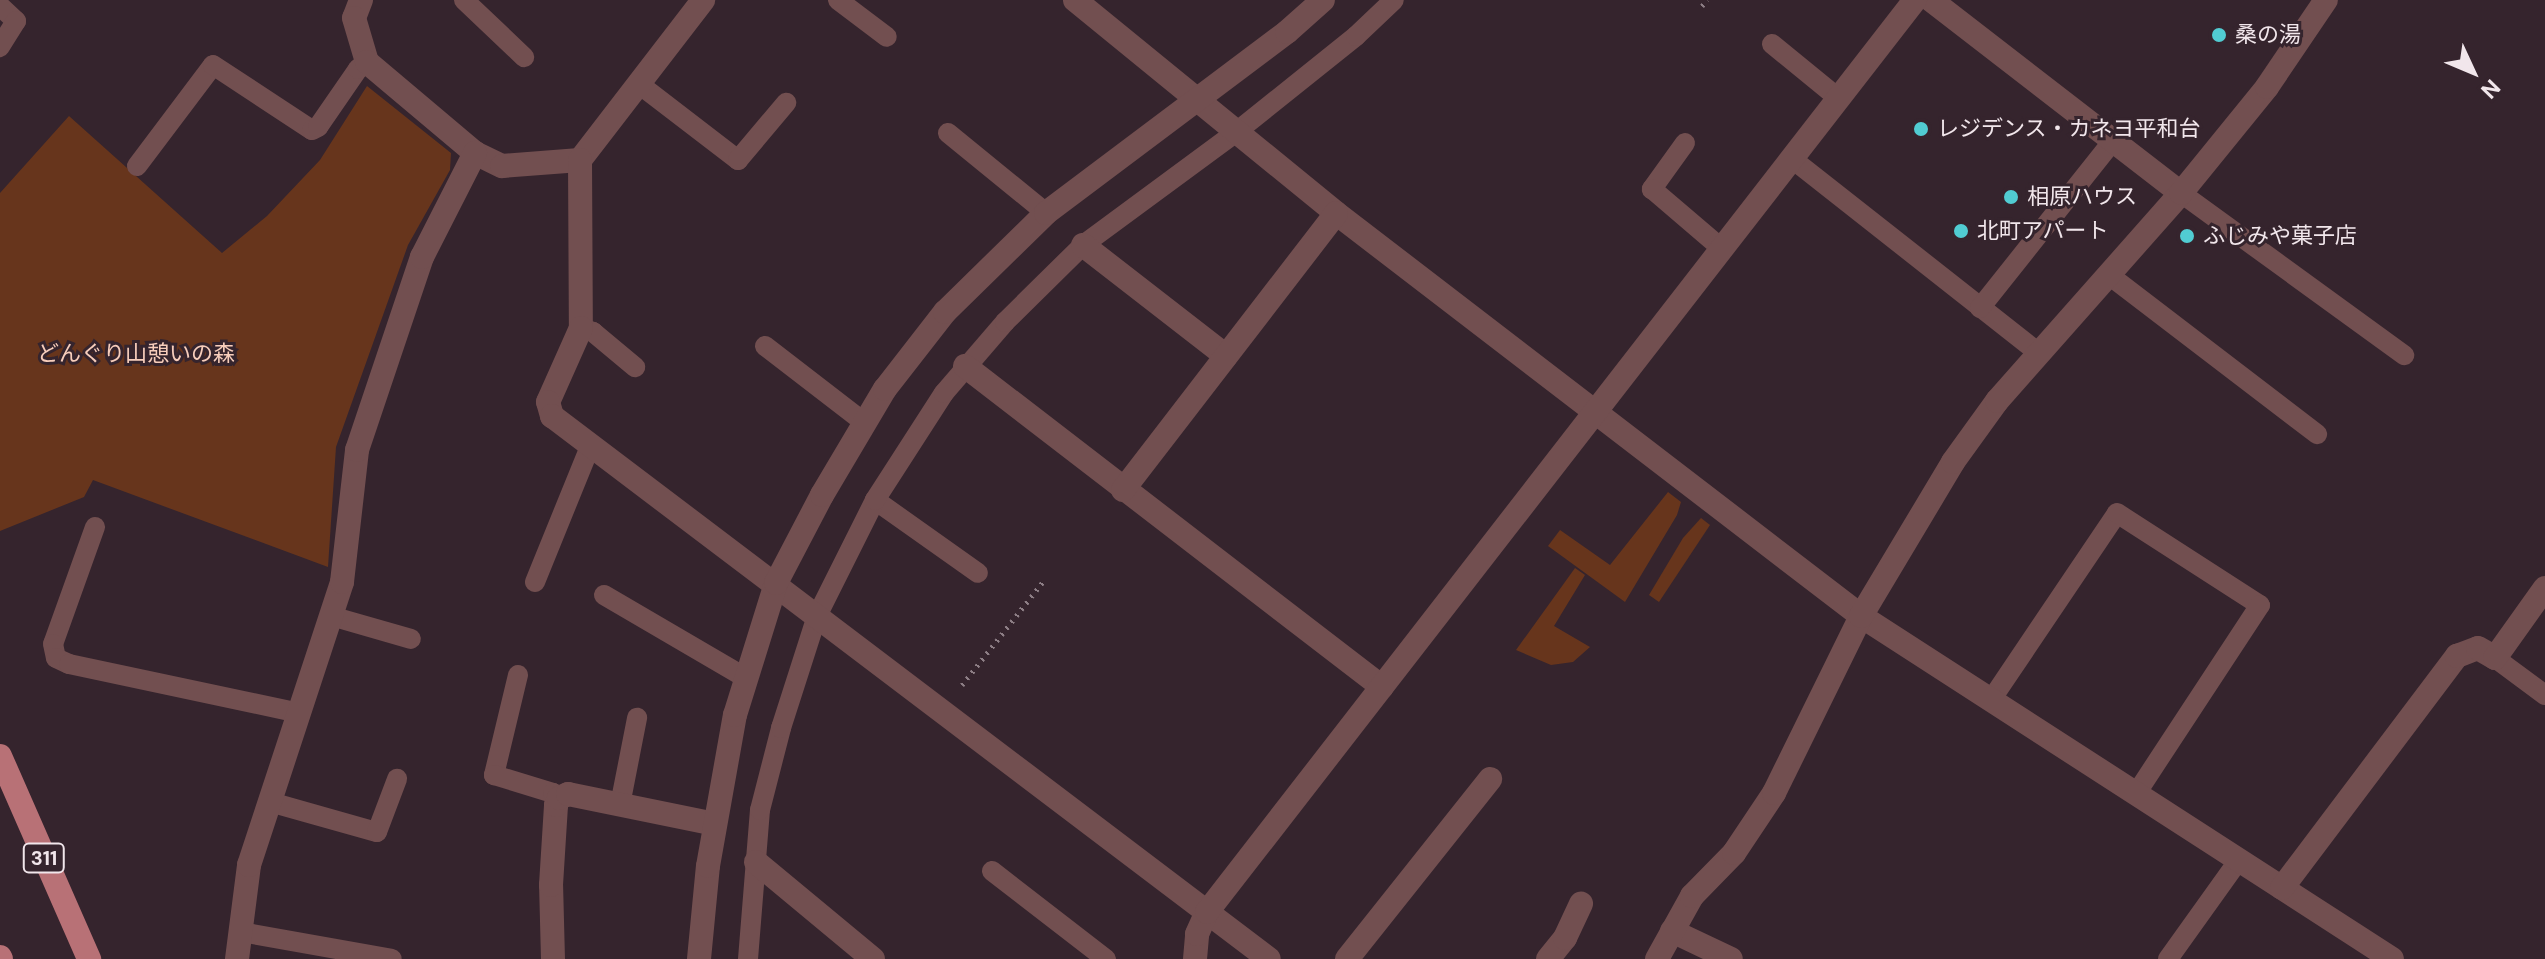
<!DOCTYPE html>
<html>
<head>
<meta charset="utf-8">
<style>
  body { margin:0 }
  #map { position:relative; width:2545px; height:959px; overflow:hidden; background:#35242d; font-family:"DM Sans","Noto Sans JP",sans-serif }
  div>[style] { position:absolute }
  .green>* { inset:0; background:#67351c }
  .path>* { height:5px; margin-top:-2.5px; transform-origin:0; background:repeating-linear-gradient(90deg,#8d7e85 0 2px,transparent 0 8px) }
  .service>* { height:20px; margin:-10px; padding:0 10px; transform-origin:10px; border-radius:10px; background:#724f50 }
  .minor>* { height:24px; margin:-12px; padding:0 12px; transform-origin:12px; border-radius:12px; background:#724f50 }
  .primary>* { height:24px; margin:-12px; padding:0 12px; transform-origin:12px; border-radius:12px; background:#b87176 }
  .dots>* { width:22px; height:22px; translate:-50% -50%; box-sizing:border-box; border:4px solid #35242d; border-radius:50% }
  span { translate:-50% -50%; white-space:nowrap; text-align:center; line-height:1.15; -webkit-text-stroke:6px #35242d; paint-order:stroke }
  .shield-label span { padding:2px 6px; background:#35242d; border:2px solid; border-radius:6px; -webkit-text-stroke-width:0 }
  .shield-label { font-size:20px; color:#f1e6eb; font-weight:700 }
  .poi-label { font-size:22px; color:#f1e6eb }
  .left { translate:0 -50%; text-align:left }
  .park-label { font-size:22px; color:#f7cdbb }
  .north { position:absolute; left:2433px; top:32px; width:80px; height:80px; -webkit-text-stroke:6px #35242d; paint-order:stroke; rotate:134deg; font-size:22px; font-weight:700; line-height:32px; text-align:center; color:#f1e6eb }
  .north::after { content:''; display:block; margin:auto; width:28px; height:36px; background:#f1e6eb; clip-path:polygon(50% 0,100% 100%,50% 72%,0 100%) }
</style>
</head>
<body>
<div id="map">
  <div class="green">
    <i style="clip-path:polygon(367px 86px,451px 153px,450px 170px,408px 245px,336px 447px,328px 567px,93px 480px,84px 497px,0 531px,0 193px,69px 116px,222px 253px,267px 216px,320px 160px)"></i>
    <i style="clip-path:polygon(1668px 492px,1681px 502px,1677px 515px,1625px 602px,1548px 546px,1560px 530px,1610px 565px)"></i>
    <i style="clip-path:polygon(1701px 518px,1710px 525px,1659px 602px,1649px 595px,1683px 538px)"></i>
    <i style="clip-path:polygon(1575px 568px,1585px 575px,1554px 626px,1590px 647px,1573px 662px,1551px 665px,1516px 650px)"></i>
  </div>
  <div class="path">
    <i style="left:1702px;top:6px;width:8px;rotate:-50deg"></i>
    <i style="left:962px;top:685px;width:135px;rotate:-51.9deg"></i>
  </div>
  <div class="service">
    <i style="left:464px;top:0;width:83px;rotate:43.5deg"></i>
    <i style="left:838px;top:0;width:61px;rotate:37.1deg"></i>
    <i style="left:0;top:6px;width:22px;rotate:43deg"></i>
    <i style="left:16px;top:21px;width:31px;rotate:122deg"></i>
    <i style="left:1772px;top:44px;width:85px;rotate:39.3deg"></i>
    <i style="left:639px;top:84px;width:125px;rotate:37.5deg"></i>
    <i style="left:738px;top:160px;width:75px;rotate:-49.9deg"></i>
    <i style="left:948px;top:133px;width:127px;rotate:39.2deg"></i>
    <i style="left:1685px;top:143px;width:57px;rotate:125.7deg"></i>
    <i style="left:1652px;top:189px;width:91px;rotate:40.5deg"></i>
    <i style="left:1791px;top:158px;width:317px;rotate:38.2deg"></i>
    <i style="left:137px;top:166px;width:126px;rotate:-53deg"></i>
    <i style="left:213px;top:65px;width:118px;rotate:33.3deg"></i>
    <i style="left:312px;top:130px;width:7px;rotate:-27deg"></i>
    <i style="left:318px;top:127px;width:70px;rotate:-55.4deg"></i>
    <i style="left:358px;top:69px;width:11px;rotate:-38deg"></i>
    <i style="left:2181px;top:193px;width:276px;rotate:36deg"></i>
    <i style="left:2109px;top:275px;width:262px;rotate:37.4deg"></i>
    <i style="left:1980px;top:308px;width:213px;rotate:-51.5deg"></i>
    <i style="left:581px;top:328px;width:13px;rotate:18deg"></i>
    <i style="left:593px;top:332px;width:55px;rotate:39.8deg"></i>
    <i style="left:765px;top:346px;width:126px;rotate:37.6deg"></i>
    <i style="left:875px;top:500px;width:126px;rotate:35.3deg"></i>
    <i style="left:95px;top:527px;width:124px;rotate:109.7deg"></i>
    <i style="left:53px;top:644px;width:14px;rotate:78deg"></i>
    <i style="left:56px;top:658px;width:14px;rotate:25deg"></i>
    <i style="left:69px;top:664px;width:235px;rotate:12deg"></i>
    <i style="left:535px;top:582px;width:149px;rotate:-67.9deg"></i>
    <i style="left:604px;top:595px;width:164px;rotate:30.3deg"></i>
    <i style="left:331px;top:616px;width:83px;rotate:16deg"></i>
    <i style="left:2495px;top:658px;width:62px;rotate:36.5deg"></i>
    <i style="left:518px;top:675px;width:103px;rotate:103.5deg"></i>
    <i style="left:494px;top:775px;width:62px;rotate:17deg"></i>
    <i style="left:553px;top:793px;width:8px;rotate:40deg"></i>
    <i style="left:1991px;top:700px;width:225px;rotate:-56deg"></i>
    <i style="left:2117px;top:513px;width:170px;rotate:32.8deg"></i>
    <i style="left:2260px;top:605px;width:226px;rotate:123.3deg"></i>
    <i style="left:270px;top:802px;width:111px;rotate:15.7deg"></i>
    <i style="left:377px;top:832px;width:57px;rotate:-69.3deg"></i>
    <i style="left:620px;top:805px;width:89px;rotate:-78.9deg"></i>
    <i style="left:992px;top:871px;width:144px;rotate:37.7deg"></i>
    <i style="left:241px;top:932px;width:153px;rotate:10.1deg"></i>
    <i style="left:748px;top:959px;width:149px;rotate:-85.4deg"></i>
    <i style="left:760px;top:810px;width:85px;rotate:-75.6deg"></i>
    <i style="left:781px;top:728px;width:118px;rotate:-72.2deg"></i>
    <i style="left:817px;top:616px;width:130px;rotate:-63.4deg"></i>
    <i style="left:875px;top:500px;width:127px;rotate:-57.2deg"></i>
    <i style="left:944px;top:393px;width:94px;rotate:-49.3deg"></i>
    <i style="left:1005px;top:322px;width:110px;rotate:-44.6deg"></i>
    <i style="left:1083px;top:245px;width:189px;rotate:-36.4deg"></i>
    <i style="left:1235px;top:133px;width:155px;rotate:-38.7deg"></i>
    <i style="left:1356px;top:36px;width:52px;rotate:-43.5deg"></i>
    <i style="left:2168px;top:959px;width:122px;rotate:-54.4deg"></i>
  </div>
  <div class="minor">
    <i style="left:361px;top:0;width:19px;rotate:111deg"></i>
    <i style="left:354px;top:18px;width:46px;rotate:73.5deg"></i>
    <i style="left:367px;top:62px;width:141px;rotate:40.1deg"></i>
    <i style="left:475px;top:153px;width:30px;rotate:26deg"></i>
    <i style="left:502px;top:166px;width:78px;rotate:-4.4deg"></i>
    <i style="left:580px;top:160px;width:202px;rotate:-52.4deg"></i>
    <i style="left:1075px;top:0;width:337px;rotate:39.2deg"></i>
    <i style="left:1336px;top:213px;width:662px;rotate:37.51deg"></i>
    <i style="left:1861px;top:616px;width:632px;rotate:32.86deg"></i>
    <i style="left:1931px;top:0;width:316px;rotate:37.7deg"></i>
    <i style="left:580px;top:160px;width:168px;rotate:89.7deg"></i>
    <i style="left:581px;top:328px;width:81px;rotate:114deg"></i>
    <i style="left:548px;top:402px;width:15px;rotate:74deg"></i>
    <i style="left:552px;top:416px;width:899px;rotate:37.14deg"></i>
    <i style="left:1083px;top:245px;width:181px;rotate:37.8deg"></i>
    <i style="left:965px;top:366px;width:526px;rotate:37.59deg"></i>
    <i style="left:1123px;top:490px;width:349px;rotate:-52.4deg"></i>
    <i style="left:756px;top:862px;width:152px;rotate:39.7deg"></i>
    <i style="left:2282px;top:888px;width:291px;rotate:-53deg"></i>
    <i style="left:2457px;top:656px;width:22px;rotate:-21deg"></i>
    <i style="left:2478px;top:648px;width:20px;rotate:30deg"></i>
    <i style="left:2495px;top:658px;width:86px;rotate:-54.5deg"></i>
    <i style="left:1672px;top:931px;width:65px;rotate:25.4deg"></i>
    <i style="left:237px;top:959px;width:95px;rotate:-82.7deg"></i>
    <i style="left:249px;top:865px;width:298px;rotate:-71.8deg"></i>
    <i style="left:342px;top:582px;width:133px;rotate:-83.5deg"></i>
    <i style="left:357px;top:450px;width:204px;rotate:-71.4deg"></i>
    <i style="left:422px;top:257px;width:117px;rotate:-63deg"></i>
    <i style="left:553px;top:959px;width:74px;rotate:-91.5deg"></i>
    <i style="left:551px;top:885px;width:80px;rotate:-86.4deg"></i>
    <i style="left:556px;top:805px;width:8px;rotate:-67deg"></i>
    <i style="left:559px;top:798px;width:10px;rotate:-24deg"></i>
    <i style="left:568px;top:794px;width:150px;rotate:11.5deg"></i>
    <i style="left:699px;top:959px;width:93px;rotate:-84.5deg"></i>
    <i style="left:708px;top:866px;width:153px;rotate:-79.9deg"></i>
    <i style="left:735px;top:715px;width:138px;rotate:-72.7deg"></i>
    <i style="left:776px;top:583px;width:99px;rotate:-62.4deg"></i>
    <i style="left:822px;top:495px;width:123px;rotate:-59.3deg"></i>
    <i style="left:885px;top:389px;width:98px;rotate:-52.1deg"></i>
    <i style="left:945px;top:312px;width:141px;rotate:-44.4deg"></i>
    <i style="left:1046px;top:213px;width:301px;rotate:-36.9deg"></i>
    <i style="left:1287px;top:32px;width:48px;rotate:-41.6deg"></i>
    <i style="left:1195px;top:959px;width:25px;rotate:-85deg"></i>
    <i style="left:1197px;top:934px;width:24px;rotate:-66deg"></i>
    <i style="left:1207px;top:912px;width:1155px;rotate:-52.18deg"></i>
    <i style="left:1347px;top:959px;width:230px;rotate:-51.5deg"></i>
    <i style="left:1548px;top:959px;width:27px;rotate:-51deg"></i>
    <i style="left:1565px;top:938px;width:38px;rotate:-65deg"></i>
    <i style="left:1657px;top:959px;width:72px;rotate:-60.9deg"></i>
    <i style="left:1692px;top:896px;width:60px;rotate:-45.7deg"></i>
    <i style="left:1734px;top:853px;width:72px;rotate:-56.3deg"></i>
    <i style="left:1774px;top:793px;width:197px;rotate:-63.8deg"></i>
    <i style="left:1861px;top:616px;width:179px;rotate:-59.1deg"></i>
    <i style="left:1953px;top:462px;width:75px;rotate:-54.2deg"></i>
    <i style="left:1997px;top:401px;width:278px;rotate:-48.5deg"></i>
    <i style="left:2181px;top:193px;width:136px;rotate:-50.9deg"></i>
    <i style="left:2267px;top:87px;width:105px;rotate:-55.9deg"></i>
  </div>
  <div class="primary">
    <i style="left:0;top:756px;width:222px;rotate:66.3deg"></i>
    <i style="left:0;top:957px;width:2px;rotate:63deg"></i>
  </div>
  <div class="dots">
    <i style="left:2219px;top:35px;background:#51ccd2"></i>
    <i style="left:1921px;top:129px;background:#51ccd2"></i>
    <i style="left:2011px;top:197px;background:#51ccd2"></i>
    <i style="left:1961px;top:231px;background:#51ccd2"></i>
    <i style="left:2187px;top:236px;background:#51ccd2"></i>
  </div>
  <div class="shield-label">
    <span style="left:44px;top:858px">311</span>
  </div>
  <div class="poi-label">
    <span class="left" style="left:2235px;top:35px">桑の湯</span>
    <span class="left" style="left:1937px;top:129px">レジデンス・カネヨ平和台</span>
    <span class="left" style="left:2027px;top:197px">相原ハウス</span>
    <span class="left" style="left:1977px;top:231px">北町アパート</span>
    <span class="left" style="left:2203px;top:236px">ふじみや菓子店</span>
  </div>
  <div class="park-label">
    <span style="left:136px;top:354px">どんぐり山憩いの森</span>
  </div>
  <div class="north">N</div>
</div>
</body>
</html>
